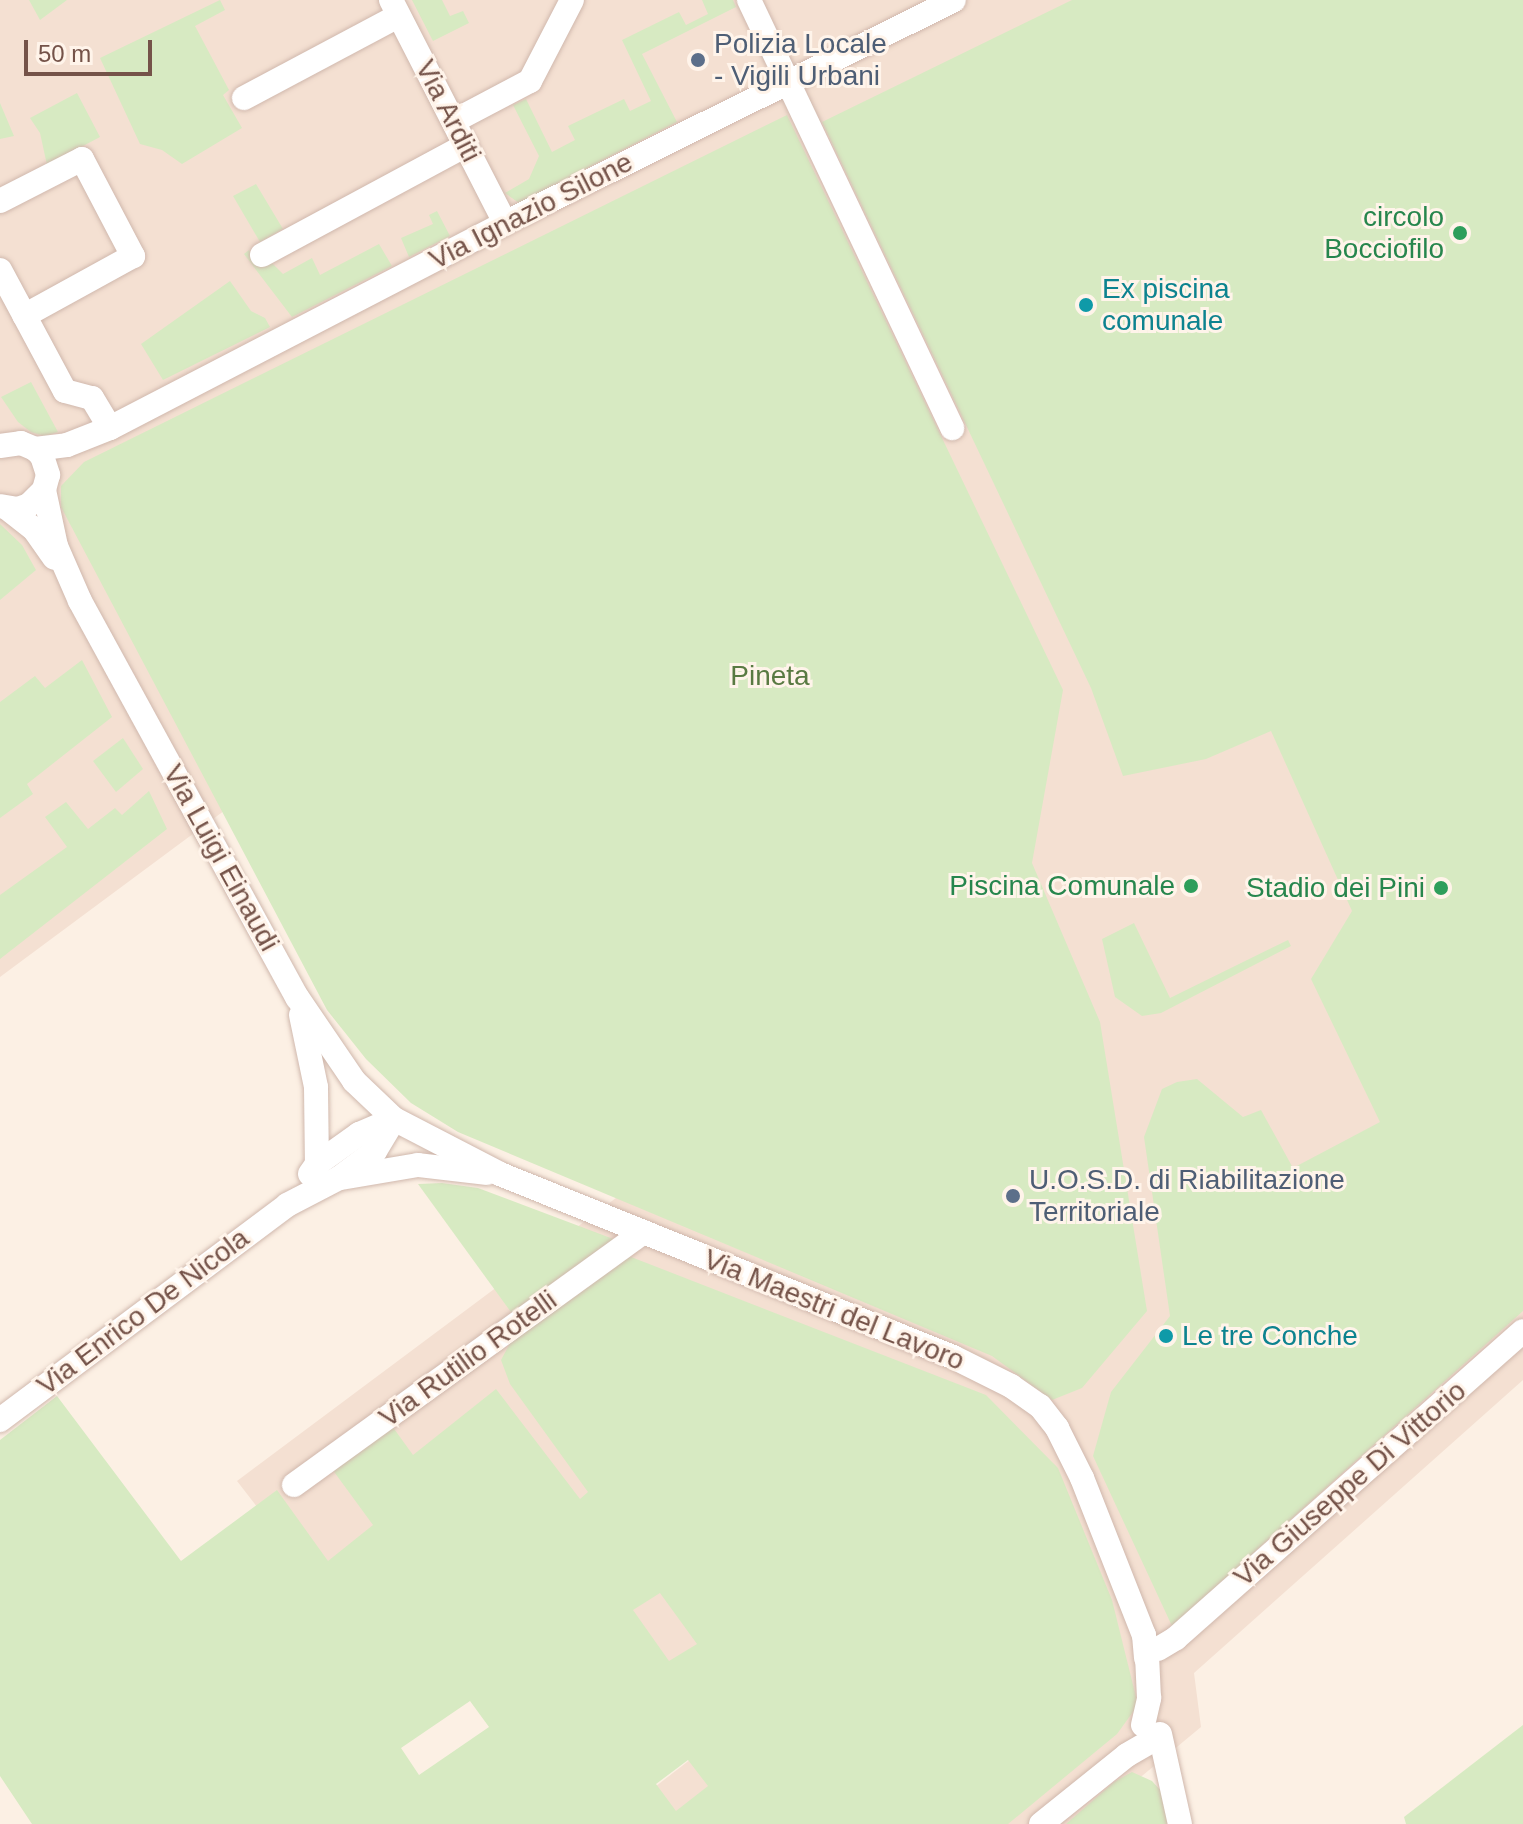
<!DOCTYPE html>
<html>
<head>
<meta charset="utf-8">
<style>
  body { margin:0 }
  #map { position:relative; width:1523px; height:1824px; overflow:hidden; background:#fcf0e4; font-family:Arial,sans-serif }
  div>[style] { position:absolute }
  .residential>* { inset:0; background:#f4e0d2 }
  .green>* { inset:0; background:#d7eac2 }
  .roads { filter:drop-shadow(0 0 2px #d0b8ad) drop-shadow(0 0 2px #d0b8ad) }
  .minor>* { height:24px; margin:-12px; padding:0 12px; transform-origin:12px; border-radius:12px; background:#fff }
  .dots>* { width:22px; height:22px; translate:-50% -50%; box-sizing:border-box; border:4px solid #fff4ea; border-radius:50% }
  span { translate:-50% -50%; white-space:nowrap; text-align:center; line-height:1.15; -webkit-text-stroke:6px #fff4ea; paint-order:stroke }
  .service-label { font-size:28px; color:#4e5e75 }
  .left { translate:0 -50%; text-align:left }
  .street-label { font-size:28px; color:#755349 }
  .leisure-label { font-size:28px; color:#27864d }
  .right { translate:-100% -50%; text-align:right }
  .culture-label { font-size:28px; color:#0d838f }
  .park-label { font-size:28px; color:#597a42 }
  .scale { position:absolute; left:24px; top:40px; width:128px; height:36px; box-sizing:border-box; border:4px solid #755349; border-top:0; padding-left:10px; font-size:24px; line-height:28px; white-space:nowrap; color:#755349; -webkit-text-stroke:6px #fff4ea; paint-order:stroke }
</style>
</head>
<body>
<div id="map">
  <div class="residential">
    <i style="clip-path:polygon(0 0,1523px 0,1523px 1380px,1194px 1673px,1201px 1727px,1084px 1824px,607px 1824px,713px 1742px,341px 1615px,237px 1481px,699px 1136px,240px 799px,0 977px)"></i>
  </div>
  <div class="green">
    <i style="clip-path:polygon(29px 0,67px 0,40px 20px)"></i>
    <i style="clip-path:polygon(220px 0,225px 10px,195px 26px,229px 90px,223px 95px,242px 128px,182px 164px,162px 150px,140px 144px,100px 58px)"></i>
    <i style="clip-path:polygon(412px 0,442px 0,450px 16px,463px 11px,469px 23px,433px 41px)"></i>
    <i style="clip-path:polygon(702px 0,733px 0,736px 7px,642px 54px,677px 122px,519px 203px,505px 193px,529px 179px,539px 156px,513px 105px,526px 99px,552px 152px,575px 140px,568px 126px,624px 99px,630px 111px,651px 101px,622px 40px,679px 12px,686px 25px,708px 14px)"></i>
    <i style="clip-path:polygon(1072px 0,1523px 0,1523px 1311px,1172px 1626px,1093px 1456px,1111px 1392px,1170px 1316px,1144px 1137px,1162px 1089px,1177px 1082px,1197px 1079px,1243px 1117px,1261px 1110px,1293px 1168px,1380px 1122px,1311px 979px,1352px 911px,1271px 731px,1206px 759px,1123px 776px,1091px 688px,822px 122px)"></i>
    <i style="clip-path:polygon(77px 93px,100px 137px,47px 165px,40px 133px,30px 118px)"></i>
    <i style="clip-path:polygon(0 103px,14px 136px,0 139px)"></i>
    <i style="clip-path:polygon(787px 115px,1063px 690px,1032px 863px,1100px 1022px,1147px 1311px,1082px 1388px,1052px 1400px,992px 1356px,458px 1132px,411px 1103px,366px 1059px,327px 1010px,61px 507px,61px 486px,84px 462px)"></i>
    <i style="clip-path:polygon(256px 184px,283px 229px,260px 242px,233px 196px)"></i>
    <i style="clip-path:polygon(437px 211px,450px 236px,409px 257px,401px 238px,433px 224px,429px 215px)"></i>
    <i style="clip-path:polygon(379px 244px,392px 266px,292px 317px,244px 254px,249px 250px,259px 266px,269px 260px,283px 274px,312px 258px,320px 275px)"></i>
    <i style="clip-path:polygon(230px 281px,251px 311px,265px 318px,270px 327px,163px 380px,141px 344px)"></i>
    <i style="clip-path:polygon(31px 382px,58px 432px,44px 436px,31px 432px,18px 422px,1px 397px)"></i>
    <i style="clip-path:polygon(0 524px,22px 545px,36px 570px,0 600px)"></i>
    <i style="clip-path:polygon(82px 660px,112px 717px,27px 784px,33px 794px,0 818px,0 702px,35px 676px,45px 688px)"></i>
    <i style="clip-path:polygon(123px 738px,143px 769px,116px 792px,93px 761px)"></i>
    <i style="clip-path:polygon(149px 791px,167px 829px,0 959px,0 895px,67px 847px,45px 817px,66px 802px,88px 829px,115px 808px,122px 815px)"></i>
    <i style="clip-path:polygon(1134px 923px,1170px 998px,1288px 940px,1291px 946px,1161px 1013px,1142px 1016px,1115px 997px,1102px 939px)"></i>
    <i style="clip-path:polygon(442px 1183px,478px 1188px,616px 1240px,513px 1315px,418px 1184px)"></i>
    <i style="clip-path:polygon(evenodd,626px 1255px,986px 1395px,1058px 1468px,1112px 1600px,1138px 1705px,1117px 1734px,1008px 1824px,32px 1824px,0 1776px,0 1440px,57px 1396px,181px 1561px,277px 1490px,328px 1561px,373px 1525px,332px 1469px,392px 1426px,413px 1455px,496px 1389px,580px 1499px,588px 1492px,510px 1384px,501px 1360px,515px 1334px,626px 1255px,660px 1593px,697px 1644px,669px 1661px,633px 1610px,660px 1593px,626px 1255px,470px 1701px,489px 1727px,419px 1775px,401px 1748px,470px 1701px,626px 1255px,688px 1760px,708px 1786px,676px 1811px,656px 1784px,688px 1760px)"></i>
    <i style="clip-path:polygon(1523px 1725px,1523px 1824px,1406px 1824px,1404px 1817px)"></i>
    <i style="clip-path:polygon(1132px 1772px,1152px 1781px,1169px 1800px,1173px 1824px,1066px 1824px,1114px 1782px)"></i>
  </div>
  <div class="roads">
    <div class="minor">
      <i style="left:391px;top:0;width:250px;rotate:62.9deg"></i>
      <i style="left:749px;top:0;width:474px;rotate:64.6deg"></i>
      <i style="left:244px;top:98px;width:174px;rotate:-28deg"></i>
      <i style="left:454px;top:121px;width:86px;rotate:-27.8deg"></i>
      <i style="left:530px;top:81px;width:91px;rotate:-62.6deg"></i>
      <i style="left:0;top:201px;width:92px;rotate:-27.1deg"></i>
      <i style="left:82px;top:159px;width:110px;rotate:62.3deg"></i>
      <i style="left:133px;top:256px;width:124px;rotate:151.2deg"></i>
      <i style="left:262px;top:255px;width:232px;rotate:-28.3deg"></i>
      <i style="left:0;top:270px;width:137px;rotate:61.8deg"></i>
      <i style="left:65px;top:391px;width:28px;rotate:15deg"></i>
      <i style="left:92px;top:398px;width:35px;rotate:59deg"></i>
      <i style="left:0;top:446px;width:21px;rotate:-8deg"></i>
      <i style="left:21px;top:443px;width:15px;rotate:23deg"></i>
      <i style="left:35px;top:449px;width:10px;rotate:45deg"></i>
      <i style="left:42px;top:456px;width:20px;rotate:72deg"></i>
      <i style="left:48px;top:475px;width:16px;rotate:105deg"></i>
      <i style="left:44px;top:490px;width:21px;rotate:135deg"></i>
      <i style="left:29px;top:505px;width:12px;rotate:160deg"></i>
      <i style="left:18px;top:509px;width:18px;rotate:-171deg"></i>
      <i style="left:35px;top:449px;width:32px;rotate:-7deg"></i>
      <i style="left:67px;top:445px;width:46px;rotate:-21.6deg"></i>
      <i style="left:110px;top:428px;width:445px;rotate:-27.4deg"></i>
      <i style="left:505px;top:223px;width:501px;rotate:-26.41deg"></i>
      <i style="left:44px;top:490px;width:57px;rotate:77.9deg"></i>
      <i style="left:56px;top:546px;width:60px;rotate:66.4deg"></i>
      <i style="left:80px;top:601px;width:452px;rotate:61.3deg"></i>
      <i style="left:297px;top:997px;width:102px;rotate:55.8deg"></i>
      <i style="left:354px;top:1081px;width:55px;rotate:43.5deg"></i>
      <i style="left:394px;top:1119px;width:119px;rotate:27.4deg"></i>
      <i style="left:500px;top:1174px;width:489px;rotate:22deg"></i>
      <i style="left:953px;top:1357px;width:65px;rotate:26.6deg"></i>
      <i style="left:1011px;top:1386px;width:35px;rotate:35deg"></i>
      <i style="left:1040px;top:1406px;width:28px;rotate:52deg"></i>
      <i style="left:1057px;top:1428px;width:56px;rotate:63.4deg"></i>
      <i style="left:1082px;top:1478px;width:169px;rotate:68.5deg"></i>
      <i style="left:1144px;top:1635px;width:23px;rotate:85deg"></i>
      <i style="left:7px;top:508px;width:34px;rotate:38deg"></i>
      <i style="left:34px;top:529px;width:35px;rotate:55deg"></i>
      <i style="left:301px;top:1015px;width:74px;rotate:78.2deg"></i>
      <i style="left:316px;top:1087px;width:77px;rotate:89.3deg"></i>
      <i style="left:310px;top:1174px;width:12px;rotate:-55deg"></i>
      <i style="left:317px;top:1164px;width:52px;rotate:-35.5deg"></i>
      <i style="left:359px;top:1134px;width:38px;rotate:-23deg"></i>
      <i style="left:341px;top:1178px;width:78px;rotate:-9.6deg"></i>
      <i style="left:418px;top:1165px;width:69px;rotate:6.6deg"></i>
      <i style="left:0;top:1420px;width:359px;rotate:-36.8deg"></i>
      <i style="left:287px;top:1205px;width:59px;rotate:-27.4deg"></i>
      <i style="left:339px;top:1178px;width:45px;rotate:-36.9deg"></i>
      <i style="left:375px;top:1151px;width:37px;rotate:-59deg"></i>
      <i style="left:294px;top:1485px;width:431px;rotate:-35.9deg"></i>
      <i style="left:1158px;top:1649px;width:21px;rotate:-31deg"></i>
      <i style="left:1176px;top:1638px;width:463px;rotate:-41.5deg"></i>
      <i style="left:1143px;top:1725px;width:28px;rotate:-77deg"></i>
      <i style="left:1149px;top:1698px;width:43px;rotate:-92.7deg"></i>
      <i style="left:1147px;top:1655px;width:9px;rotate:-41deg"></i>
      <i style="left:1160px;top:1734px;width:92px;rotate:77.5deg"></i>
      <i style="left:1041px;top:1824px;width:110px;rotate:-38.7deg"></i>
      <i style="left:1127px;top:1755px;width:22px;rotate:-30deg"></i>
    </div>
  </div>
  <div class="dots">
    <i style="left:698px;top:60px;background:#5c6f8a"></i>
    <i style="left:1460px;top:233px;background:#2e9e5b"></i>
    <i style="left:1086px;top:305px;background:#0f9aa8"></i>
    <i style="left:1191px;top:886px;background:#2e9e5b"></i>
    <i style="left:1441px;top:888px;background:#2e9e5b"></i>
    <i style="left:1013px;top:1196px;background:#5c6f8a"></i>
    <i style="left:1166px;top:1336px;background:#0f9aa8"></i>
  </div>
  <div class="service-label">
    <span class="left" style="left:714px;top:60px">Polizia Locale<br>- Vigili Urbani</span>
    <span class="left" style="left:1029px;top:1196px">U.O.S.D. di Riabilitazione<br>Territoriale</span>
  </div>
  <div class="street-label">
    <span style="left:448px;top:111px;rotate:63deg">Via Arditi</span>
    <span style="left:531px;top:211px;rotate:-27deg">Via Ignazio Silone</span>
    <span style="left:221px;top:858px;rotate:61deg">Via Luigi Einaudi</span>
    <span style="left:834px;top:1310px;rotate:22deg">Via Maestri del Lavoro</span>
    <span style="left:143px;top:1312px;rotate:-37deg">Via Enrico De Nicola</span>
    <span style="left:468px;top:1359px;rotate:-36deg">Via Rutilio Rotelli</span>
    <span style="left:1350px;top:1484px;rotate:-41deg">Via Giuseppe Di Vittorio</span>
  </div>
  <div class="leisure-label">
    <span class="right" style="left:1444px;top:233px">circolo<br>Bocciofilo</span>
    <span class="right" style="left:1175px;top:886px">Piscina Comunale</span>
    <span class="right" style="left:1425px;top:888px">Stadio dei Pini</span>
  </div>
  <div class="culture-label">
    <span class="left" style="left:1102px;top:305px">Ex piscina<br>comunale</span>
    <span class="left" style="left:1182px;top:1336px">Le tre Conche</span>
  </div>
  <div class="park-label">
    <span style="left:770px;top:676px">Pineta</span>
  </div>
  <div class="scale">50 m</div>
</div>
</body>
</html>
